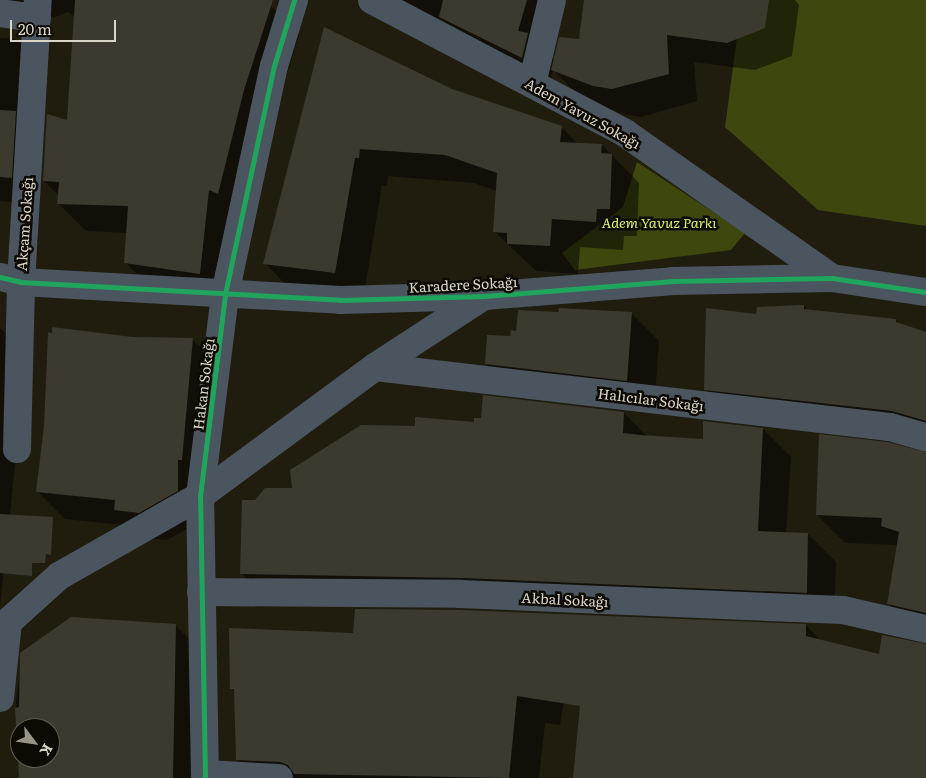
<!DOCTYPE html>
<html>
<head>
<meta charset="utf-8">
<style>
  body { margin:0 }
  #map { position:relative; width:926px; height:778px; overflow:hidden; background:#201d0f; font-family:Literata,serif }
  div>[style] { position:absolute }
  .green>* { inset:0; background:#3e470e }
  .shadow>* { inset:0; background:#0007 }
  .building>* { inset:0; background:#3c392f }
  .street>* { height:28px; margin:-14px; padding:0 14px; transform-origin:14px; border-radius:14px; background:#4a555f }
  .cycleway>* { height:5px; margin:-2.5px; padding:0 2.5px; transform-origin:2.5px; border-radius:2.5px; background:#20a55d }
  span { translate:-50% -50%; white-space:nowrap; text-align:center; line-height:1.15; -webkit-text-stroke:5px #0d0a03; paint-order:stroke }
  .street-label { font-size:14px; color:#d9d6c8 }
  .park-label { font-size:14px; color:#daf26e; font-style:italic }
  .north { position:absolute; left:10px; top:718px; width:50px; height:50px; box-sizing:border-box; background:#0d0a03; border:1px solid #5f5c52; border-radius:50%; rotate:121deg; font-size:14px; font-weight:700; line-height:20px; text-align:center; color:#d9d6c8 }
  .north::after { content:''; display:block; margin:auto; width:18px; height:22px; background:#989587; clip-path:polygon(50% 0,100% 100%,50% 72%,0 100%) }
  .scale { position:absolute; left:10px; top:20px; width:106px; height:22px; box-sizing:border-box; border:2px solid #d9d6c8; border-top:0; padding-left:6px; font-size:15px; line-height:18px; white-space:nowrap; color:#d9d6c8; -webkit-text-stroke:4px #0d0a03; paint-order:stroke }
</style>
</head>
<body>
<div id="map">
  <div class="green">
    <i style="clip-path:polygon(742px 0,926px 0,926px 226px,818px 210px,725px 127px)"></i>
    <i style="clip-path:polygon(637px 162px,745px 233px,731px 250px,575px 270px,562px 253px,623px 207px)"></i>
  </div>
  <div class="shadow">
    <i style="clip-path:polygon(0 0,264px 0,300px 32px,272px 119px,228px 301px,154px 291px,126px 263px,128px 233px,86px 231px,58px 203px,59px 196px,44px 181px,68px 122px,81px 21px,68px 12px,55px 17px,0 11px)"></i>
    <i style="clip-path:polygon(363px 0,561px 0,547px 54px,555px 61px,580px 41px,585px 0,795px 0,799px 5px,792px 56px,755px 70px,694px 62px,697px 101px,641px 117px,623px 114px,581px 98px,553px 70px,550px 85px)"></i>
    <i style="clip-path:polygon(325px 29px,451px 90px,561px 127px,578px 144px,602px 145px,639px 183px,637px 236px,624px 236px,623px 250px,580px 247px,578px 274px,536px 271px,494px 231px,497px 191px,474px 183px,388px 176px,387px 186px,382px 185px,363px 301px,292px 291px,265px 263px)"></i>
    <i style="clip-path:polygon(0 38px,16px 39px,44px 67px,39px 206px,0 201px)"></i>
    <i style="clip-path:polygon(804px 306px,808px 310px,896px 320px,901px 326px,926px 334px,926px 441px,733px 417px,705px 389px,757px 315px)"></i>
    <i style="clip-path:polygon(631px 313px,659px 341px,654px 408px,514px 392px,486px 364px,517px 332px,559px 314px)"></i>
    <i style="clip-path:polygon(0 328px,27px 355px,0 606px)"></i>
    <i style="clip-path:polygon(131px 338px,192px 339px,220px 367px,205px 519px,167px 540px,144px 538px,132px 526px,65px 519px,37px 491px)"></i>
    <i style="clip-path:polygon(624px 413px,647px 436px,704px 440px,763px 429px,791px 457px,786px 533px,808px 534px,836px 562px,834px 620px,489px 606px,270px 602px,242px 574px,255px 502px,293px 489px,416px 427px)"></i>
    <i style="clip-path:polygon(926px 453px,926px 634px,917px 632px,889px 604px,899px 545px,845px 543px,817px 515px)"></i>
    <i style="clip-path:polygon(evenodd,175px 625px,203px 653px,201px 778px,21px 778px,16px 702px,22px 654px,175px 625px,20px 728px,50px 728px,50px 758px,20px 758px,20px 728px)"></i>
    <i style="clip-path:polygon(806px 625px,821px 641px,880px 655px,926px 645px,926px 778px,574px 778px,587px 657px,571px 655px,560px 725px,545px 723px,539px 778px,255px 778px,237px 759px,236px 693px,231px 688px,354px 634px)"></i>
  </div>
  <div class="building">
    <i style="clip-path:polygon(75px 0,273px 0,244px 90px,218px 194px,209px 190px,200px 274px,124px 263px,128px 206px,57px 204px,59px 182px,43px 181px,47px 114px,67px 120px)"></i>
    <i style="clip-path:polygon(443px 0,527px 0,518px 31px,528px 33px,522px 58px,439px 17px)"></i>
    <i style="clip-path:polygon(584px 0,769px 0,765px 28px,727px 43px,667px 35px,669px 74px,612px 89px,593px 86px,551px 70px,559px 37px,579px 39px)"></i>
    <i style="clip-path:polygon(324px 27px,452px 89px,562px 126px,560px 142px,602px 144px,601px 153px,612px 154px,610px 209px,597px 209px,596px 222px,552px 219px,550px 246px,507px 244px,507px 233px,493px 232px,497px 173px,445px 155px,360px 149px,359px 158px,355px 158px,335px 273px,263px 264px)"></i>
    <i style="clip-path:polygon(0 110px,16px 111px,12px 178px,0 177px)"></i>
    <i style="clip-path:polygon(804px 305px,804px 309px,896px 319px,896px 322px,926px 332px,926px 421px,892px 411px,704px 390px,706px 308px,756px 314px,757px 307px)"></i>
    <i style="clip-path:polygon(559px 308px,632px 312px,627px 381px,485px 364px,487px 335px,510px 336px,511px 330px,516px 331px,518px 310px,558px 312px)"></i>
    <i style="clip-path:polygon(52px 327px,132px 337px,193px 338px,182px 460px,178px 460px,178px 491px,139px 513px,114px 510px,115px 500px,36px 492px,44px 426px,48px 332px,52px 333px)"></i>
    <i style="clip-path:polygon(483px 395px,624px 412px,623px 433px,641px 435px,703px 439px,703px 421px,763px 428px,758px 531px,808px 533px,807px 593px,461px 578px,240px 574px,242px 500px,255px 500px,265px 488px,292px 488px,290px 470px,361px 425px,415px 426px,415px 417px,474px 422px,474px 418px,481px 418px)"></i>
    <i style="clip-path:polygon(819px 434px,887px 442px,926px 452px,926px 613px,887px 604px,899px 532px,881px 526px,882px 518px,816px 515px)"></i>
    <i style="clip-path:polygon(0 514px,53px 517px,51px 555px,46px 554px,45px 563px,32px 563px,32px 576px,0 573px)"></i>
    <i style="clip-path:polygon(355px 609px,460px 610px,806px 624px,806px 636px,879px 654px,882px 635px,926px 644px,926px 778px,573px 778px,580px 706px,517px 696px,509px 778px,294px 774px,288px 765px,280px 762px,236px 760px,234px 689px,230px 689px,229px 628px,353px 633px)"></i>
    <i style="clip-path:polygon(evenodd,71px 617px,176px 624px,173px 778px,19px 778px,15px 708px,19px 707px,20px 653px,71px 617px,20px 728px,50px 728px,50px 758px,20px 758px,20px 728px)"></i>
  </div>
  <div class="street">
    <i style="left:372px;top:0;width:286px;rotate:27.7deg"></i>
    <i style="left:625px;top:133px;width:253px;rotate:35deg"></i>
    <i style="left:0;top:13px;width:37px;rotate:8deg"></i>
    <i style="left:532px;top:84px;width:86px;rotate:-76.6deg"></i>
    <i style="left:0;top:277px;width:22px;rotate:13deg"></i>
    <i style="left:21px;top:282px;width:320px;rotate:3.2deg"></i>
    <i style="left:340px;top:300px;width:144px;rotate:-1.6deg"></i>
    <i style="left:484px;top:296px;width:190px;rotate:-4.5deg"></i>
    <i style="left:673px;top:281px;width:159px;rotate:-1.1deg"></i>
    <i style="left:832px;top:278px;width:95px;rotate:8.5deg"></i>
    <i style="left:375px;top:367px;width:518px;rotate:6.65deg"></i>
    <i style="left:890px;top:427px;width:37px;rotate:16deg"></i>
    <i style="left:17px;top:449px;width:167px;rotate:-88.6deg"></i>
    <i style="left:21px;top:282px;width:283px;rotate:-86.6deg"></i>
    <i style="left:201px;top:592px;width:259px;rotate:0.4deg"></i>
    <i style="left:460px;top:594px;width:383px;rotate:2.4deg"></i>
    <i style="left:843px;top:610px;width:85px;rotate:12.9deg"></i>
    <i style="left:0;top:698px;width:76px;rotate:-84deg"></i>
    <i style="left:8px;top:622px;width:69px;rotate:-42deg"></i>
    <i style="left:59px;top:576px;width:162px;rotate:-29.6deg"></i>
    <i style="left:200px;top:496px;width:217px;rotate:-36.4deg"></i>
    <i style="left:375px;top:367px;width:130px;rotate:-33.1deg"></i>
    <i style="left:205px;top:774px;width:74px;rotate:3.1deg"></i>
    <i style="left:205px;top:778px;width:282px;rotate:-91deg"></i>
    <i style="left:200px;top:496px;width:204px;rotate:-82.9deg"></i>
    <i style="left:225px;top:294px;width:233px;rotate:-77.9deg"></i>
    <i style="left:274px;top:66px;width:69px;rotate:-73.1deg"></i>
  </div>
  <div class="cycleway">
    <i style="left:0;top:277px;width:22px;rotate:13deg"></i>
    <i style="left:21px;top:282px;width:320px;rotate:3.2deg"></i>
    <i style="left:340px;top:300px;width:144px;rotate:-1.6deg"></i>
    <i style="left:484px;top:296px;width:190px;rotate:-4.5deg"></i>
    <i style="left:673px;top:281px;width:159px;rotate:-1.1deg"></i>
    <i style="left:832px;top:278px;width:95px;rotate:8.5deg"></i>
    <i style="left:205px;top:778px;width:282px;rotate:-91deg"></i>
    <i style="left:200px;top:496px;width:204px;rotate:-82.9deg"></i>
    <i style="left:225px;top:294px;width:233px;rotate:-77.9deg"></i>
    <i style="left:274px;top:66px;width:69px;rotate:-73.1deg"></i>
  </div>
  <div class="street-label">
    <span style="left:583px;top:113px;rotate:29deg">Adem Yavuz Sokağı</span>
    <span style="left:24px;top:224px;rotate:-86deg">Akçam Sokağı</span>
    <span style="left:463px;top:284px;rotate:-3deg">Karadere Sokağı</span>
    <span style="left:203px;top:384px;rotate:-83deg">Hakan Sokağı</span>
    <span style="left:651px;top:399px;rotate:7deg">Halıcılar Sokağı</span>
    <span style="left:565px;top:599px;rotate:3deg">Akbal Sokağı</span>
  </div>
  <div class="park-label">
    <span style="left:659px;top:222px">Adem Yavuz Parkı</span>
  </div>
  <div class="north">K</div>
  <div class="scale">20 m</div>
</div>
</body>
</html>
